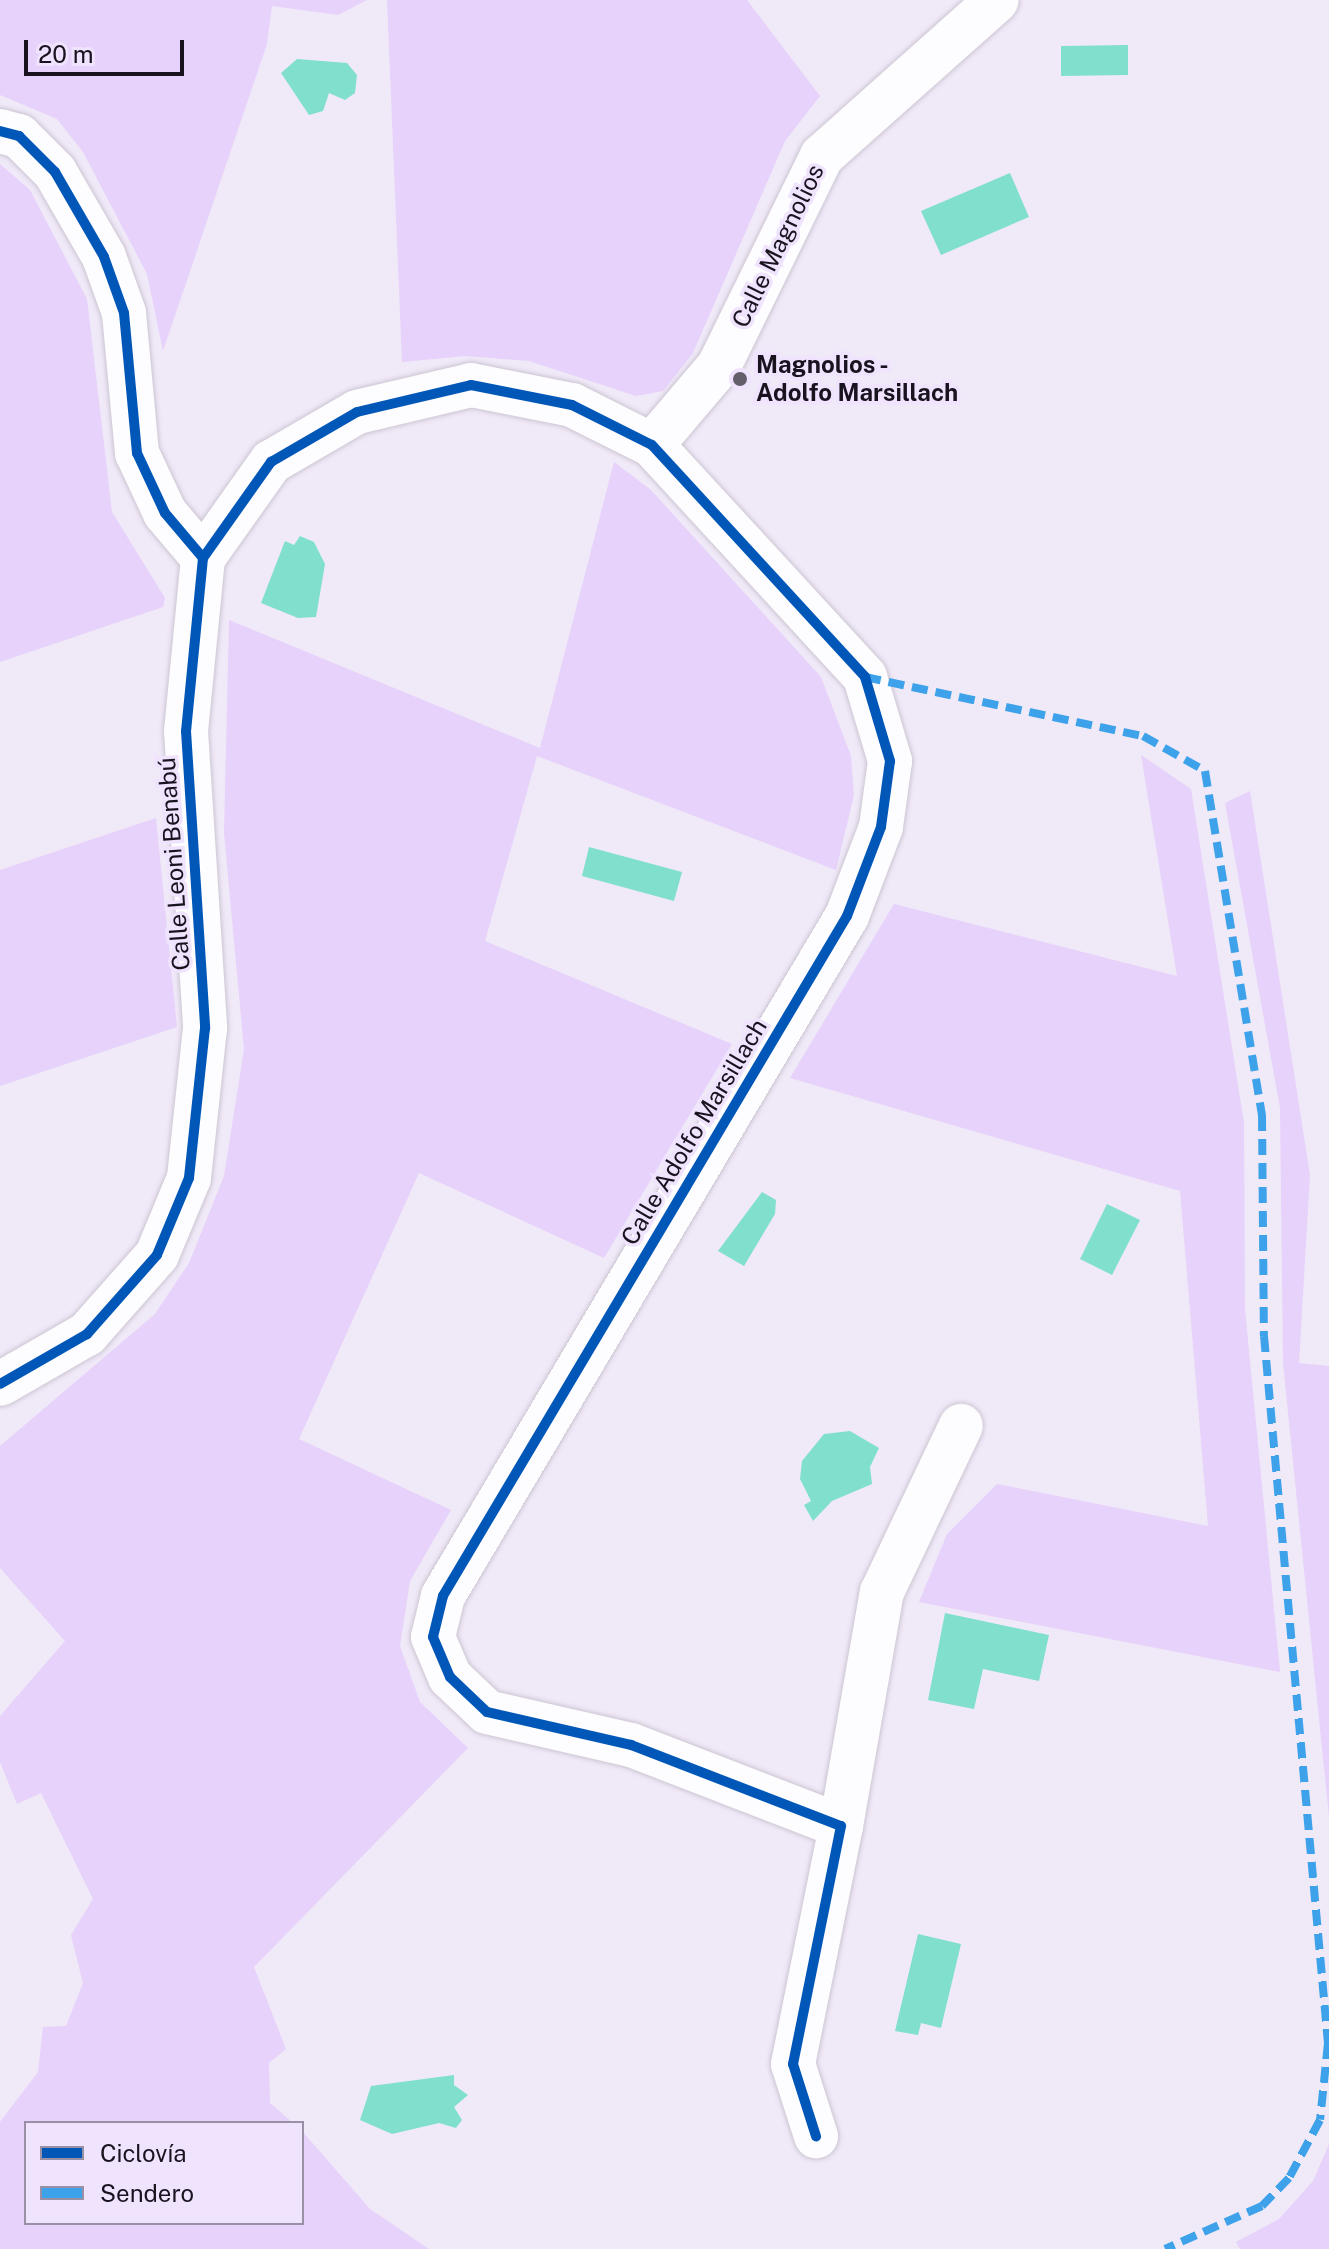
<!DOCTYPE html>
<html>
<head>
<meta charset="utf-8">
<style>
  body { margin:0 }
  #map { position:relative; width:1329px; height:2249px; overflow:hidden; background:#f0e9f8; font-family:"Public Sans",sans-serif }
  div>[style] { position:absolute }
  .green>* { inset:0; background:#e6d2fa }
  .water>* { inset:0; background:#80e0cd }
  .roads { filter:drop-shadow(0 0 2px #ccc5d2) drop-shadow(0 0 2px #ccc5d2) }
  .minor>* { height:44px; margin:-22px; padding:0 22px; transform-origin:22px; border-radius:22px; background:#fdfcfe }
  .quiet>* { height:8px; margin-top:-4px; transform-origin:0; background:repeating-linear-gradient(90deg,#3da2ea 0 16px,transparent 0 24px) }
  .cycleway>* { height:10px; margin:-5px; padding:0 5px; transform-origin:5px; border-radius:5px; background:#0057b8 }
  .dots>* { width:22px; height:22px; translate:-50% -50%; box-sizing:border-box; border:4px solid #f0e3fe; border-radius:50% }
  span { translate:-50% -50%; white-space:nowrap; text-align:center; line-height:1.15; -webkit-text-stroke:7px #f0e3fe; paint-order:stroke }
  .street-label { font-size:24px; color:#19131f }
  .poi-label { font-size:24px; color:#19131f; font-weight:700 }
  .left { translate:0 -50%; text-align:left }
  .legend { position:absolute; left:24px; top:2121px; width:280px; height:104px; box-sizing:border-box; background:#f0e3fe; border:2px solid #9a90a5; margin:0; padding:10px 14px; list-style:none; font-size:24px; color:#19131f }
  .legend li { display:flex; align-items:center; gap:16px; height:40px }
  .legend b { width:40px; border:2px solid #9a90a5 }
  .scale { position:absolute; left:24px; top:40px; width:160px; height:36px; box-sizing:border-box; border:4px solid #19131f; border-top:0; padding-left:10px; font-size:24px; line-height:28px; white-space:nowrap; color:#19131f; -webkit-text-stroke:6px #f0e3fe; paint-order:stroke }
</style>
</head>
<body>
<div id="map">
  <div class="green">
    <i style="clip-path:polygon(0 0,367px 0,338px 15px,272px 6px,267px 44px,163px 351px,147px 274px,83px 152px,57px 119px,0 95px)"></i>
    <i style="clip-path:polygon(387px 0,747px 0,820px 96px,785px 141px,693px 353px,663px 391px,636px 396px,529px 361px,465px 356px,402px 362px)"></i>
    <i style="clip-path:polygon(0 164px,30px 190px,87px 299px,112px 512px,165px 598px,163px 607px,0 662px)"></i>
    <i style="clip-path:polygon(614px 462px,651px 490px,821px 677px,851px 756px,854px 795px,836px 870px,537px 756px,485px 941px,732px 1044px,604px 1258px,419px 1173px,299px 1439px,451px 1510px,410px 1581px,400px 1646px,420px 1702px,468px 1748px,254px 1967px,286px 2049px,269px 2063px,270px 2103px,293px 2123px,26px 2123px,26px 2223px,302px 2223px,302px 2131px,370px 2209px,429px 2249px,0 2249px,0 2122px,38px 2072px,43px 2027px,66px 2026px,83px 1983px,71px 1935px,93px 1899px,41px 1793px,17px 1804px,0 1762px,0 1716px,65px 1641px,0 1568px,0 1446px,155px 1314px,189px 1263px,224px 1176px,244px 1049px,224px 833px,229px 620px,540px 748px)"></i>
    <i style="clip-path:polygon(1141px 755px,1191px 789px,1244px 1123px,1245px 1309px,1280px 1672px,919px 1602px,947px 1534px,997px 1484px,1208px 1526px,1180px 1191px,790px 1078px,894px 904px,1177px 976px)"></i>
    <i style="clip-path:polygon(1250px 791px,1310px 1175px,1299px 1363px,1329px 1366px,1329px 1817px,1283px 1363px,1280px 1108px,1225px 803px)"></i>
    <i style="clip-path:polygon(156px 818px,177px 1027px,0 1086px,0 870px)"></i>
    <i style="clip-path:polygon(1329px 2144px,1329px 2249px,1240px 2249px,1236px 2242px,1279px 2219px,1313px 2181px)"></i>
  </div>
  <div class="water">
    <i style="clip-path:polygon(1128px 45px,1128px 75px,1061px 76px,1061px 46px)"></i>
    <i style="clip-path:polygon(297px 59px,347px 63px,357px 75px,355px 93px,345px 100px,329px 93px,323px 111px,309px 115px,281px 73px)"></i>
    <i style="clip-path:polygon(1010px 173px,1029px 217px,941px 255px,921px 211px)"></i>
    <i style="clip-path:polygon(300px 536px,314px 542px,325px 564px,316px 617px,298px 618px,261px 603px,285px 541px,294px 545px)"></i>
    <i style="clip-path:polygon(589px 847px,682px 872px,674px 901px,582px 876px)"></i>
    <i style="clip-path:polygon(762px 1192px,776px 1200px,775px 1214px,744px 1266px,718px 1251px)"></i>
    <i style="clip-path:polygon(1107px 1204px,1140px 1220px,1112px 1275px,1080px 1259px)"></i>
    <i style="clip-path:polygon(850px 1431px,879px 1448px,870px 1467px,872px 1484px,832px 1501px,813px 1521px,804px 1505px,811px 1501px,800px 1479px,802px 1461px,824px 1434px)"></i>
    <i style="clip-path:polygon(945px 1613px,1049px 1635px,1039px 1681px,983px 1669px,974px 1709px,928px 1700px)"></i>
    <i style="clip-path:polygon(918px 1934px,961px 1944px,941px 2028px,921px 2023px,918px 2035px,895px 2031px)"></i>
    <i style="clip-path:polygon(454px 2075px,454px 2085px,468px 2095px,454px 2107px,462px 2120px,456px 2128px,439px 2123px,392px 2134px,360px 2120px,371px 2086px)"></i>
  </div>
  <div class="roads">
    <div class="minor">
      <i style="left:0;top:131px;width:20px;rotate:15deg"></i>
      <i style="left:19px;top:136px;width:51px;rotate:45deg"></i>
      <i style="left:55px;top:172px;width:98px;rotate:60deg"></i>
      <i style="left:104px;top:257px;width:59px;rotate:70.3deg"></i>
      <i style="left:124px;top:313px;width:141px;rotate:84.7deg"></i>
      <i style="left:137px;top:453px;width:66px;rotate:65deg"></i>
      <i style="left:165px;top:513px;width:59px;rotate:49.8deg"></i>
      <i style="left:203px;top:558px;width:174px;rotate:95.6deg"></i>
      <i style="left:186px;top:731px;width:298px;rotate:86.3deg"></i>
      <i style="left:205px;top:1028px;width:151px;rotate:96.1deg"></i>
      <i style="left:189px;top:1178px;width:83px;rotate:112.6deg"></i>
      <i style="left:157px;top:1255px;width:106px;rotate:131.5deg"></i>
      <i style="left:87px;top:1334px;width:100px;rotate:150.1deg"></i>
      <i style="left:652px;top:445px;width:104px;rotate:-49.7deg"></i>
      <i style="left:719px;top:366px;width:234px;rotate:-63.9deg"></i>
      <i style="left:822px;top:156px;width:234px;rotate:-41.7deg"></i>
      <i style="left:203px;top:558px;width:118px;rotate:-54.7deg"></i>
      <i style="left:271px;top:462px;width:99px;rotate:-30.2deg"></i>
      <i style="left:357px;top:412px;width:117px;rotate:-13.3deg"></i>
      <i style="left:471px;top:385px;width:103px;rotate:11.2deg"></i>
      <i style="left:572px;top:405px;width:89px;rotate:26.6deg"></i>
      <i style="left:652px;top:445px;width:315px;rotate:47.4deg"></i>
      <i style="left:865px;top:677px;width:88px;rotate:73.4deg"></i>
      <i style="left:890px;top:761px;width:67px;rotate:97.8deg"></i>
      <i style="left:881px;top:827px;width:95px;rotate:110.9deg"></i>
      <i style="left:847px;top:916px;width:791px;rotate:120.72deg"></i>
      <i style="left:443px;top:1596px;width:42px;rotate:103.7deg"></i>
      <i style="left:433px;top:1637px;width:43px;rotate:67deg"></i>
      <i style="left:450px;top:1677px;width:51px;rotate:43.4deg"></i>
      <i style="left:487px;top:1712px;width:148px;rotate:12.9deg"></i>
      <i style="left:631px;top:1745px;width:225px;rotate:21.1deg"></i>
      <i style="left:841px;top:1826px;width:243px;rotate:101.4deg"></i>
      <i style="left:793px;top:2064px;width:76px;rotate:72.3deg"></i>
      <i style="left:841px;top:1826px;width:238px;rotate:-80.1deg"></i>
      <i style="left:882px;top:1592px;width:184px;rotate:-64.6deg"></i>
    </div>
  </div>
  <div class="quiet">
    <i style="left:865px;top:677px;width:284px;rotate:12deg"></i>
    <i style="left:1143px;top:736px;width:71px;rotate:29.4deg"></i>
    <i style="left:1205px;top:771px;width:349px;rotate:80.6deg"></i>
    <i style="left:1262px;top:1115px;width:221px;rotate:89.5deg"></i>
    <i style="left:1264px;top:1336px;width:710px;rotate:84.83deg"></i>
    <i style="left:1328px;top:2043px;width:77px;rotate:95.9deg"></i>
    <i style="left:1320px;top:2120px;width:66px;rotate:118.1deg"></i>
    <i style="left:1289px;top:2178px;width:39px;rotate:134deg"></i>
    <i style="left:1262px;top:2206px;width:106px;rotate:156.1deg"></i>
  </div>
  <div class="cycleway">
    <i style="left:0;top:131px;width:20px;rotate:15deg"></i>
    <i style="left:19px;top:136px;width:51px;rotate:45deg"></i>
    <i style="left:55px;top:172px;width:98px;rotate:60deg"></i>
    <i style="left:104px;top:257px;width:59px;rotate:70.3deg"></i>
    <i style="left:124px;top:313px;width:141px;rotate:84.7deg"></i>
    <i style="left:137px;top:453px;width:66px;rotate:65deg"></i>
    <i style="left:165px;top:513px;width:59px;rotate:49.8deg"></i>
    <i style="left:203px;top:558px;width:174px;rotate:95.6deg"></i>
    <i style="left:186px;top:731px;width:298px;rotate:86.3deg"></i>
    <i style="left:205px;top:1028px;width:151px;rotate:96.1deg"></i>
    <i style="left:189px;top:1178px;width:83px;rotate:112.6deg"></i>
    <i style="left:157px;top:1255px;width:106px;rotate:131.5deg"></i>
    <i style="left:87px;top:1334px;width:100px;rotate:150.1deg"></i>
    <i style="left:203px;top:558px;width:118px;rotate:-54.7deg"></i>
    <i style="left:271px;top:462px;width:99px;rotate:-30.2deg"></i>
    <i style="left:357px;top:412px;width:117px;rotate:-13.3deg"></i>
    <i style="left:471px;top:385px;width:103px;rotate:11.2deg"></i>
    <i style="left:572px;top:405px;width:89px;rotate:26.6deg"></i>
    <i style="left:652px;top:445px;width:315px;rotate:47.4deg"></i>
    <i style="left:865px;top:677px;width:88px;rotate:73.4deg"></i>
    <i style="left:890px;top:761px;width:67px;rotate:97.8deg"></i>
    <i style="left:881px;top:827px;width:95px;rotate:110.9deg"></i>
    <i style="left:847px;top:916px;width:791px;rotate:120.72deg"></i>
    <i style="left:443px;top:1596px;width:42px;rotate:103.7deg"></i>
    <i style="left:433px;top:1637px;width:43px;rotate:67deg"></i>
    <i style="left:450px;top:1677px;width:51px;rotate:43.4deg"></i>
    <i style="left:487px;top:1712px;width:148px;rotate:12.9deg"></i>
    <i style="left:631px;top:1745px;width:225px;rotate:21.1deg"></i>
    <i style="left:841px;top:1826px;width:243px;rotate:101.4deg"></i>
    <i style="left:793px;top:2064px;width:76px;rotate:72.3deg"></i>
  </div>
  <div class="dots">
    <i style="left:740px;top:379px;background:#645e6b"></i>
  </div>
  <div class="street-label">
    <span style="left:778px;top:246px;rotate:-64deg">Calle Magnolios</span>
    <span style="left:174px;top:864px;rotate:-94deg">Calle Leoni Benabú</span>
    <span style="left:694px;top:1132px;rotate:-59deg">Calle Adolfo Marsillach</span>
  </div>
  <div class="poi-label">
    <span class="left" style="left:756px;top:379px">Magnolios -<br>Adolfo Marsillach</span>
  </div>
  <ul class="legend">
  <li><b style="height:10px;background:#0057b8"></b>Ciclovía</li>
  <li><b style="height:10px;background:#3da2ea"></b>Sendero</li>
  </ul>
  <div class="scale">20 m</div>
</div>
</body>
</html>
